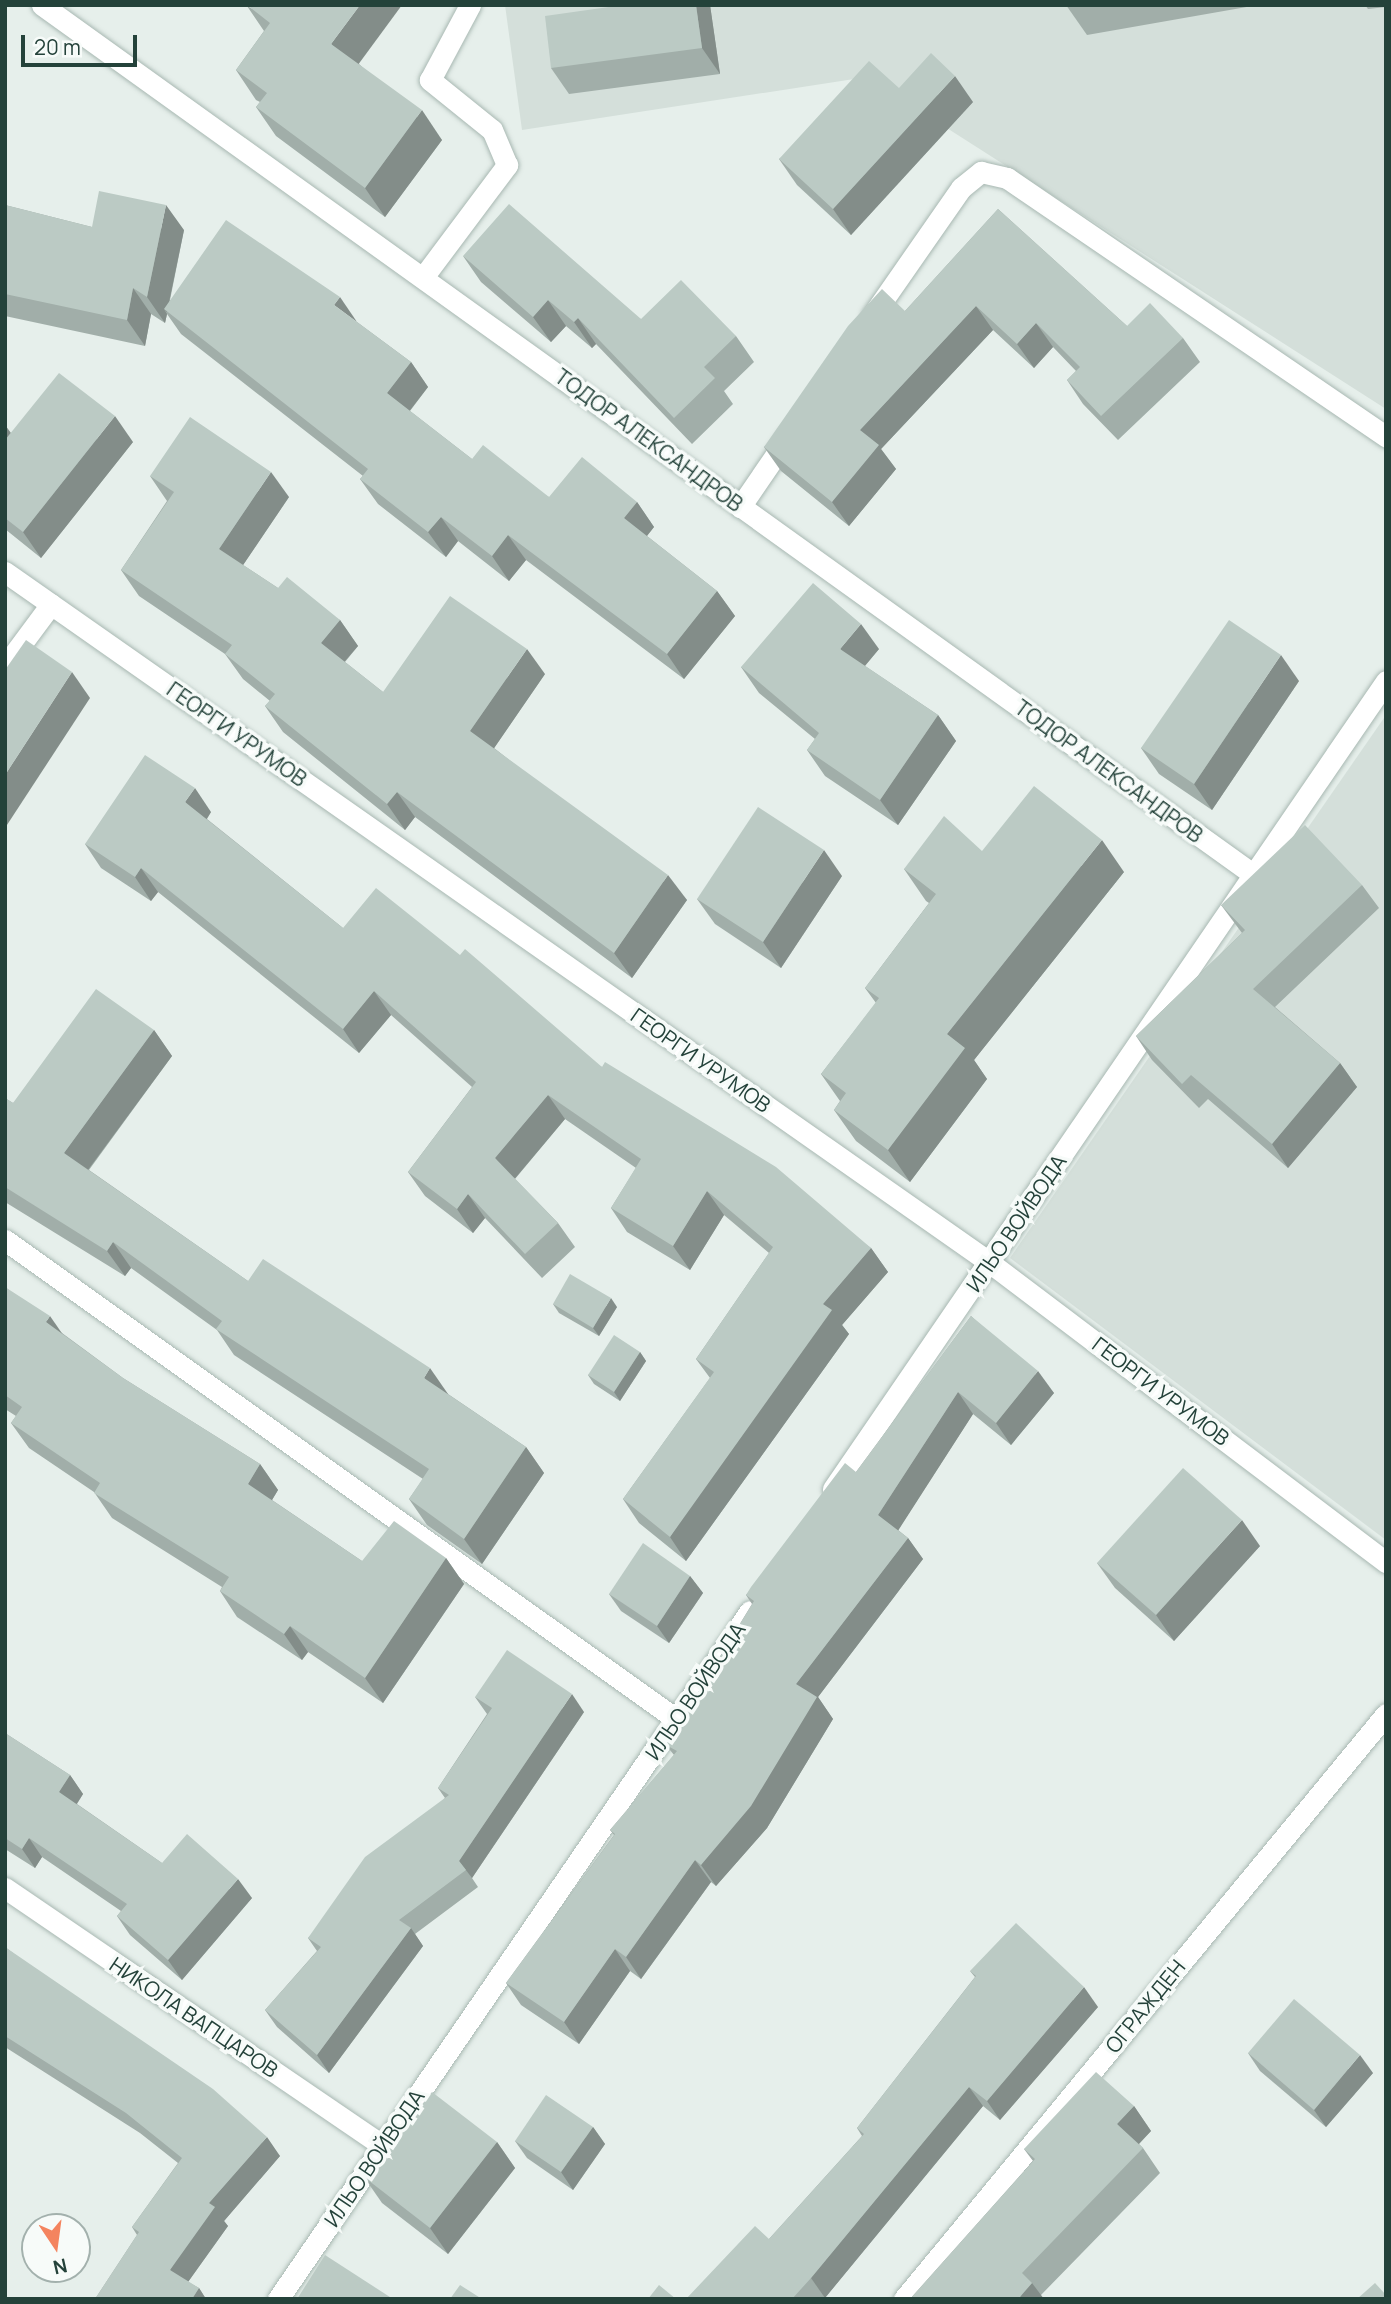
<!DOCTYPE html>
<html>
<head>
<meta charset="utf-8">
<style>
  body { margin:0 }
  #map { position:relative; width:1391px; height:2304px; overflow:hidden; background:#e6efeb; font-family:Manrope,sans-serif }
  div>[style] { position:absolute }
  .built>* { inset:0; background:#d4dfda }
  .roads { filter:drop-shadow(0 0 2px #a8b8b2) drop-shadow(0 0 2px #a8b8b2) }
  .street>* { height:21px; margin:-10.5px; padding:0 10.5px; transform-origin:10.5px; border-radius:10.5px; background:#fff }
  .wall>* { inset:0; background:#a1aea9 }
  .shaded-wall>* { inset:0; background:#838d89 }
  .building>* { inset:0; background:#bbcac4 }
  span { translate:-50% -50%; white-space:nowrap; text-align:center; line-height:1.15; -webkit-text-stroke:7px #f7fbf9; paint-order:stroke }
  .street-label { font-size:21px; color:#24423a }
  .frame { position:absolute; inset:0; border:7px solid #24423a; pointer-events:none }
  .north { position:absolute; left:21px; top:2213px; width:70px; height:70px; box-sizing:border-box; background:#f7fbf9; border:2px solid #a3b1ad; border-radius:50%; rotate:167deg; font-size:19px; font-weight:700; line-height:28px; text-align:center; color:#24423a }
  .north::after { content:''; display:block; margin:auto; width:24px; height:32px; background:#f4845f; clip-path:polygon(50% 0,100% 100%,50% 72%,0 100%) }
  .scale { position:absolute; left:21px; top:35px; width:116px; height:32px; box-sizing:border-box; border:4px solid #24423a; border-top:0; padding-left:9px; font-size:21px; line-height:24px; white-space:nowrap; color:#24423a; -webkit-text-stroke:5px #f7fbf9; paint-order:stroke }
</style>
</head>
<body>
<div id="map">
  <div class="built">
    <i style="clip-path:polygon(505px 5px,1386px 5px,1386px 409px,867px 77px,522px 130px)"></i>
    <i style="clip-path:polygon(1386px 715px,1386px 1540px,1010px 1258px)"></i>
  </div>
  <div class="roads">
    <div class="street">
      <i style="left:42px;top:5px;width:1492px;rotate:35.67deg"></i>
      <i style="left:424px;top:276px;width:139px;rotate:-53.2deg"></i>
      <i style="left:507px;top:165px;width:38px;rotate:-113deg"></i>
      <i style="left:492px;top:130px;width:80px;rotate:-141.1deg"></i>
      <i style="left:430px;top:80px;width:85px;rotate:-61.9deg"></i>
      <i style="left:872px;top:316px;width:156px;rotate:-55.2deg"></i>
      <i style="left:961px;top:188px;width:26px;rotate:-39deg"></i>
      <i style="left:981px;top:172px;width:27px;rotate:13deg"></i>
      <i style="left:1007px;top:178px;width:459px;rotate:34.3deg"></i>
      <i style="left:740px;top:507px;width:85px;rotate:-55.6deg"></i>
      <i style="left:5px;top:572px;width:1202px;rotate:35.04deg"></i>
      <i style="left:989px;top:1262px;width:498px;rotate:37.1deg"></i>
      <i style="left:5px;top:666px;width:77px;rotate:-53.4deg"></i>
      <i style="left:5px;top:1240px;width:824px;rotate:35.52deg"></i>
      <i style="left:833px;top:1489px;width:979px;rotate:-55.61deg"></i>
      <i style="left:5px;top:1888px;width:458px;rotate:34.3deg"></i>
      <i style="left:278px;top:2299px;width:834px;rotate:-55.55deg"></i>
      <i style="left:904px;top:2299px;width:758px;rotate:-50.51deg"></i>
    </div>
  </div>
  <div class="wall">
    <i style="clip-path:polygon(623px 5px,710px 5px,720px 74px,569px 94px,551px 68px)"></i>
    <i style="clip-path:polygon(1066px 5px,1258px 5px,1087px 35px)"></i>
    <i style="clip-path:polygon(1365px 5px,1386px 5px,1386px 7px,1368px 9px)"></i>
    <i style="clip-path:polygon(247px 6px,359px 64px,442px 140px,385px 217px,276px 136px,256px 107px,260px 102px,256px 100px,236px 70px,264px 31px)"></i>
    <i style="clip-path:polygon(899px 88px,973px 102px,851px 235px,797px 185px,779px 159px)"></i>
    <i style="clip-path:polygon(5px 205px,92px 227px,184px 230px,170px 300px,357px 322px,411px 362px,428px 387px,410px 411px,472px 459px,549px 497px,637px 502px,654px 527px,647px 536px,717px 591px,735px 616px,684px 679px,526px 560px,509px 581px,458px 541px,446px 557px,378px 504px,360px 479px,363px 476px,181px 334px,167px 314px,165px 323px,151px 314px,145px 346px,5px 316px)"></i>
    <i style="clip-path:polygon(998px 209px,1127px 326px,1183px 338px,1200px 362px,1118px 440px,1083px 404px,1067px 380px,1076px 371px,1053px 347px,1034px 368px,993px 330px,881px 449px,896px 469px,849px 526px,781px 471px,764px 447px,905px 311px)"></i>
    <i style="clip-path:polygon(463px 256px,641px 319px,736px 336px,754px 362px,724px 391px,733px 404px,692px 444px,596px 344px,592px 348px,566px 326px,551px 342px,481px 282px)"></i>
    <i style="clip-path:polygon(5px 425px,11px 433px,133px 442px,41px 558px,5px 529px)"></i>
    <i style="clip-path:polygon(150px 476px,289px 497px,243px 565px,278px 588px,340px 620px,358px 646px,345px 662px,383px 692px,545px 674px,494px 748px,687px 900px,632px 978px,415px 817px,405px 830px,283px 732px,265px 706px,270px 701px,243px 679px,225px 654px,139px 596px,121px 570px,167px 501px)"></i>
    <i style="clip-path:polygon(879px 649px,865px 666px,938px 715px,956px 741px,898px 825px,825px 776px,807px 750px,815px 739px,759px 693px,741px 667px)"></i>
    <i style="clip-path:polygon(1299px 681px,1212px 810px,1159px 774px,1141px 748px)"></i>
    <i style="clip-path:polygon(211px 812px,207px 819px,343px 928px,602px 1067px,871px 1248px,888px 1272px,842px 1325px,849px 1334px,686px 1561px,639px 1523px,623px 1499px,710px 1378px,696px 1359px,769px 1253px,724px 1215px,690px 1270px,627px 1232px,611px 1208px,636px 1168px,565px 1119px,515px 1179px,558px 1223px,575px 1247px,542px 1278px,485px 1218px,473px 1233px,425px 1196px,408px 1172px,472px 1087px,391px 1015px,359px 1053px,158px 892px,151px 901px,101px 868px,85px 844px)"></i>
    <i style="clip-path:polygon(982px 851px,1124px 872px,974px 1060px,987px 1079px,910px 1182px,856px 1141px,834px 1110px,840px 1101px,821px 1074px,876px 1003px,865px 988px,929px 903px,926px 901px,904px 869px)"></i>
    <i style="clip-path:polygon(842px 876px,781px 968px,715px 924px,697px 899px)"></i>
    <i style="clip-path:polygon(1362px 885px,1379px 908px,1275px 1007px,1340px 1063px,1357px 1087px,1288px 1168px,1208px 1099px,1199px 1108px,1152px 1060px,1136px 1036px,1242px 933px,1221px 905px)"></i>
    <i style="clip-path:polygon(154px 1030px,172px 1056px,89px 1170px,248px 1281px,448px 1394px,526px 1447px,544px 1473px,482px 1564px,427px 1525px,409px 1499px,423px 1479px,234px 1355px,217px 1330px,131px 1268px,125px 1276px,5px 1202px,5px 1098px,13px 1103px)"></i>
    <i style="clip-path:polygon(5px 1287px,62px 1333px,123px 1378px,260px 1464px,278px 1490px,272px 1500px,362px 1561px,446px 1558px,464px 1584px,383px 1703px,308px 1652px,302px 1660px,237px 1617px,220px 1591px,222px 1587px,112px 1518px,94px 1492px,29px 1448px,11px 1423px,16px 1416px,5px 1409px)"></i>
    <i style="clip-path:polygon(553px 1304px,617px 1307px,599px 1336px,559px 1313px)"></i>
    <i style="clip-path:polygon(971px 1316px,1054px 1393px,1011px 1445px,973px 1414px,898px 1530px,908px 1538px,923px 1559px,818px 1697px,833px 1719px,767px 1828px,716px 1886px,711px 1882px,641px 1979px,630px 1971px,579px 2044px,521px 2005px,506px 1983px,614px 1835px,610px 1830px,674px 1755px,666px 1745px,752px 1604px,746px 1595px,856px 1472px)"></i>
    <i style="clip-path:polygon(640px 1352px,646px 1361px,620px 1401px,594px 1384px,588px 1375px)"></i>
    <i style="clip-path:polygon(1260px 1546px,1174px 1641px,1115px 1588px,1097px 1563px)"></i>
    <i style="clip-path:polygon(690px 1576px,703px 1593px,669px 1643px,621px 1611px,609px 1594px)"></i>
    <i style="clip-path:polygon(475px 1697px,584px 1712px,472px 1878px,478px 1887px,415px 1934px,423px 1946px,329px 2073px,277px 2027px,265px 2010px,317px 1951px,308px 1938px,445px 1798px,438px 1788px,487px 1714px)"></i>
    <i style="clip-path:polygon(5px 1733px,70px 1775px,83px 1794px,77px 1804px,162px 1863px,252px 1898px,182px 1980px,130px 1935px,117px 1916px,121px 1911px,42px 1857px,35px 1868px,5px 1849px)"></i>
    <i style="clip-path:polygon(5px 1947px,280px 2156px,224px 2221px,228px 2226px,188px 2282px,199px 2288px,206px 2299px,95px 2299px,137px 2235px,132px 2227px,178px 2163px,140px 2133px,5px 2047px)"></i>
    <i style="clip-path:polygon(970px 1971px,1098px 2007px,1000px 2120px,983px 2106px,824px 2299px,686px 2299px,769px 2239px,862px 2136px,857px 2128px,975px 1977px)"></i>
    <i style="clip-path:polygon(1248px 2053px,1373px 2073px,1326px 2127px,1260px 2071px)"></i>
    <i style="clip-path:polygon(1134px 2106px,1151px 2131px,1139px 2144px,1143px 2148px,1160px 2173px,1041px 2295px,910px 2299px,1033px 2161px,1024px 2149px)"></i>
    <i style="clip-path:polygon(593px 2127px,605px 2144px,573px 2190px,527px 2158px,515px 2141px)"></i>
    <i style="clip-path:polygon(497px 2142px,515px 2168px,448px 2254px,382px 2203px,364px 2177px)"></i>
  </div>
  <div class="shaded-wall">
    <i style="clip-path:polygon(360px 5px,402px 5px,352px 73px,331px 44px)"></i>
    <i style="clip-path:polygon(696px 5px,710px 5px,720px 74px,702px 48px)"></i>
    <i style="clip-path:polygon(955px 76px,973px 102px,851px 235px,833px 209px)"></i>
    <i style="clip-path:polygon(422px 110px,442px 140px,385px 217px,365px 188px)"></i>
    <i style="clip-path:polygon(166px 205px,184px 230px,167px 312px,164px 309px,167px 314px,165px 323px,147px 297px)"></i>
    <i style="clip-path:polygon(133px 288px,151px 314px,145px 346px,127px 320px)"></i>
    <i style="clip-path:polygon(340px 297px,357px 322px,334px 305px)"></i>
    <i style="clip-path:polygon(548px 300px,566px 326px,551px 342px,533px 317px)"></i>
    <i style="clip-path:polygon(976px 306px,993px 330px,881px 449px,896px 469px,849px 526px,832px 502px,860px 430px)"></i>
    <i style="clip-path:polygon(578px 318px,596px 344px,592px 348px,574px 322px)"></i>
    <i style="clip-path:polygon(1036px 323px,1053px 347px,1034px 368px,1017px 344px)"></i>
    <i style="clip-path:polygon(411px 362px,428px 387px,404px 418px,387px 393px)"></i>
    <i style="clip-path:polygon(115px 416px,133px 442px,41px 558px,23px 532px)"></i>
    <i style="clip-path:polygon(5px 425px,17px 442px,5px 486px)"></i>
    <i style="clip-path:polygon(271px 472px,289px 497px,237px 574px,219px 549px)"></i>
    <i style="clip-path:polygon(637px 502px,654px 527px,642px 542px,624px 518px)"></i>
    <i style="clip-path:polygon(441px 517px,458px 541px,446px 557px,428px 532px)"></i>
    <i style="clip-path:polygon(508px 535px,526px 560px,509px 581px,492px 556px)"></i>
    <i style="clip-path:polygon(717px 591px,735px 616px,684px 679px,667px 654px)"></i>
    <i style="clip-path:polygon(340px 620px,358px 646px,339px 668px,321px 643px)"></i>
    <i style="clip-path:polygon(861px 624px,879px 649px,858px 674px,840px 649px)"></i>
    <i style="clip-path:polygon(527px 649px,545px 674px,488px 757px,470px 731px)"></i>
    <i style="clip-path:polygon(1281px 655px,1299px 681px,1212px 810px,1194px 784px)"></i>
    <i style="clip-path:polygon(72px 672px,90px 698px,5px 828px,5px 775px)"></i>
    <i style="clip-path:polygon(938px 715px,956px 741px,898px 825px,880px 800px)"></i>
    <i style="clip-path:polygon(195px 788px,211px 812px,202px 826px,185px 802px)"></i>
    <i style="clip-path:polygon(397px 792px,415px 817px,405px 830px,387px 804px)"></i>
    <i style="clip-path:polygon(1102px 840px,1124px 872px,974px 1060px,987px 1079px,910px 1182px,888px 1150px,947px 1034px)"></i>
    <i style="clip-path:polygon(824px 850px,842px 876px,781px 968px,763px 942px)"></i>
    <i style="clip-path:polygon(141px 868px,158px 892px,151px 901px,135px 877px)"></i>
    <i style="clip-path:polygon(668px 875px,687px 900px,632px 978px,614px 953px)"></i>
    <i style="clip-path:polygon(374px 991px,391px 1015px,359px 1053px,343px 1029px)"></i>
    <i style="clip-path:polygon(154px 1030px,172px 1056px,82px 1178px,64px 1153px)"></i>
    <i style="clip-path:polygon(1340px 1063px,1357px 1087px,1288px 1168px,1272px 1144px)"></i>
    <i style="clip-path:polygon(548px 1095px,565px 1119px,512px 1182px,495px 1158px)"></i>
    <i style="clip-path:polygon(707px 1191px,724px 1215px,690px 1270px,673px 1246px)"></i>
    <i style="clip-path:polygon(468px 1194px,485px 1218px,473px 1233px,457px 1209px)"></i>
    <i style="clip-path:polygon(113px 1242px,131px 1268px,125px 1276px,107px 1251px)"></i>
    <i style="clip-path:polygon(871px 1248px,888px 1272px,842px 1325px,849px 1334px,686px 1561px,670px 1537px,823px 1304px)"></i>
    <i style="clip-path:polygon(611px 1298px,617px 1307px,599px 1336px,593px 1328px)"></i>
    <i style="clip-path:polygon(50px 1316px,68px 1342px,46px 1322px)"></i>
    <i style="clip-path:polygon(640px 1352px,646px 1361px,620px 1401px,614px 1392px)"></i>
    <i style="clip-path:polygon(430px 1368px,448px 1394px,442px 1404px,424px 1378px)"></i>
    <i style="clip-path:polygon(1038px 1371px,1054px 1393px,1011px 1445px,996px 1423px)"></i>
    <i style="clip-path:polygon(958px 1392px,973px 1414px,894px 1537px,878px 1515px)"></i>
    <i style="clip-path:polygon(526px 1447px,544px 1473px,482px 1564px,464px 1539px)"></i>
    <i style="clip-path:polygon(260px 1464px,278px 1490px,266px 1510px,248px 1484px)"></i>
    <i style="clip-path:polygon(1242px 1520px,1260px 1546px,1174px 1641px,1156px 1615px)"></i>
    <i style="clip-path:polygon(908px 1538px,923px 1559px,818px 1697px,833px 1719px,767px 1828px,716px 1886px,701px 1865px,796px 1684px)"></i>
    <i style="clip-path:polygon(446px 1558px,464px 1584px,383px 1703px,365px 1678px)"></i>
    <i style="clip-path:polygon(690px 1576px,703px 1593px,669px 1643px,657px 1626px)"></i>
    <i style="clip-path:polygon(290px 1626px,308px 1652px,302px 1660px,284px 1634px)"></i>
    <i style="clip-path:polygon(572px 1694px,584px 1712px,472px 1878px,459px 1861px)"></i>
    <i style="clip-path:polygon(70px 1775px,83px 1794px,72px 1811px,59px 1792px)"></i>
    <i style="clip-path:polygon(29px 1838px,42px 1857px,35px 1868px,22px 1849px)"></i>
    <i style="clip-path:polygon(695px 1860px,711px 1882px,641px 1979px,626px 1957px)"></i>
    <i style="clip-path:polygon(238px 1879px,252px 1898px,182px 1980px,168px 1960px)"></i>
    <i style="clip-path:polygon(411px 1928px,423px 1946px,329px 2073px,317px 2055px)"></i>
    <i style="clip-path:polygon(615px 1949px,630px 1971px,579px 2044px,564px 2022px)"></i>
    <i style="clip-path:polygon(1084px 1987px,1098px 2007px,1000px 2120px,987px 2101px)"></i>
    <i style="clip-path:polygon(1360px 2055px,1373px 2073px,1326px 2127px,1314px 2110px)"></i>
    <i style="clip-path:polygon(969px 2087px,983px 2106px,825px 2298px,811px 2278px)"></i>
    <i style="clip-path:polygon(1134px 2106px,1151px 2131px,1134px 2149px,1117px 2124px)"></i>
    <i style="clip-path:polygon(593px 2127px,605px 2144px,573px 2190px,561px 2172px)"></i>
    <i style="clip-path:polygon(267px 2137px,280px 2156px,224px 2221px,228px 2226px,183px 2289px,170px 2270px,209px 2203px)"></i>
    <i style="clip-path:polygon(497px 2142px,515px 2168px,448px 2254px,430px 2228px)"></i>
    <i style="clip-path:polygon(1032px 2283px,1044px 2299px,1018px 2299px)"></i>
    <i style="clip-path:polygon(199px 2288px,206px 2299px,192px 2299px)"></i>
  </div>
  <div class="building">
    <i style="clip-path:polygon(247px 5px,360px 5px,331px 44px,422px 110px,365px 188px,256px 107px,267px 93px,236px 70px,270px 23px)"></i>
    <i style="clip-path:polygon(623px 5px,696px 5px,702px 48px,551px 68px,545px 16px)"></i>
    <i style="clip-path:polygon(931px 53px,955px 76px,833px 209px,779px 159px,869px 61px,899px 88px)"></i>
    <i style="clip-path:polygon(99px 191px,166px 205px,147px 297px,133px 288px,127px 320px,5px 294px,5px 205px,92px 227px)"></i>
    <i style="clip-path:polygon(509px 204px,641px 319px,681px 280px,736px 336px,704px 367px,715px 378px,674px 418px,578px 318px,574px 322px,548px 300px,533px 317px,463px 256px)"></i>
    <i style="clip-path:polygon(998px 209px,1127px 326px,1150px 303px,1183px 338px,1101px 416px,1067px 380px,1080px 367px,1036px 323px,1017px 344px,976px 306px,860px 430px,879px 445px,832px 502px,764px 447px,848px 326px,882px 289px,905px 311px)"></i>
    <i style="clip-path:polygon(226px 220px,340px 297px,334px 305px,411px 362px,387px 393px,472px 459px,483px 445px,549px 497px,582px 457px,637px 502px,624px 518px,717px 591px,667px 654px,508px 535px,492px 556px,441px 517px,428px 532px,360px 479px,368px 469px,164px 309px)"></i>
    <i style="clip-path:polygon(59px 373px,115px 416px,23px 532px,5px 518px,5px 440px)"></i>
    <i style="clip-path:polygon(190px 417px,271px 472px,219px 549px,278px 588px,287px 577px,340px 620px,321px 643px,383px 692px,450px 596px,527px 649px,470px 731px,668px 875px,614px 953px,397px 792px,387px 804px,265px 706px,275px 694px,225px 654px,232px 645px,121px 570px,174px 492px,150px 476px)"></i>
    <i style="clip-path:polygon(813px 583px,861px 624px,840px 649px,938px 715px,880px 800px,807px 750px,819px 733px,741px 667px)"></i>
    <i style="clip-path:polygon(1229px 620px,1281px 655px,1194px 784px,1141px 748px)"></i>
    <i style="clip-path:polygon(26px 640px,72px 672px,5px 775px,5px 670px)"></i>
    <i style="clip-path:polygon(145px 755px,195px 788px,185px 802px,343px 928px,376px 888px,460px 955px,465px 949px,602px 1067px,605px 1062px,776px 1167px,871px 1248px,823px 1304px,832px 1310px,670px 1537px,623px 1499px,714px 1372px,696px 1359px,773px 1247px,707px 1191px,673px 1246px,611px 1208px,641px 1159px,548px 1095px,495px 1158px,558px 1223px,525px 1254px,468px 1194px,457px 1209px,408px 1172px,476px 1082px,374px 991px,343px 1029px,141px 868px,135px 877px,85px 844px)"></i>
    <i style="clip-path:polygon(1034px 786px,1102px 840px,947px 1034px,965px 1048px,888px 1150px,834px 1110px,846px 1093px,821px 1074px,879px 998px,865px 988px,936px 894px,904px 869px,944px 816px,982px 851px)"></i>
    <i style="clip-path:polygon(758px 807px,824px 850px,763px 942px,697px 899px)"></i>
    <i style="clip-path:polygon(1305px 825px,1362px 885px,1253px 989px,1340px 1063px,1272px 1144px,1191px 1075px,1182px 1084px,1136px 1036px,1245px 930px,1221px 905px)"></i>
    <i style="clip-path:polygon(96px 989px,154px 1030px,64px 1153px,248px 1281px,263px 1259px,430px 1368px,424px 1378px,526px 1447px,464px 1539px,409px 1499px,429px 1469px,216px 1329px,222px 1321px,113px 1242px,107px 1251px,5px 1187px,5px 1098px,13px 1103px)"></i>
    <i style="clip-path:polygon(570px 1274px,611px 1298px,593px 1328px,553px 1304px)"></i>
    <i style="clip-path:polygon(5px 1287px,50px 1316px,46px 1322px,123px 1378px,260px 1464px,248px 1484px,362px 1561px,394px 1521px,446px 1558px,365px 1678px,290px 1626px,284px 1634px,220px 1591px,229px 1577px,94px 1493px,100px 1483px,11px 1423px,22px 1407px,5px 1395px)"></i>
    <i style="clip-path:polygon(971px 1316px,1038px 1371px,996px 1423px,958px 1392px,878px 1515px,908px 1538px,796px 1684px,817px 1697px,751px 1806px,701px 1865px,695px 1860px,626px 1957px,615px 1949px,564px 2022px,506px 1983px,615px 1834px,610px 1830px,677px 1751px,666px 1745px,754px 1601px,746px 1595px,751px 1587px,845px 1463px,856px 1472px)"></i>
    <i style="clip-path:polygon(614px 1335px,640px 1352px,614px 1392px,588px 1375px)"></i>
    <i style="clip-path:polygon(1183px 1468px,1242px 1520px,1156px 1615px,1097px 1563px)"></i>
    <i style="clip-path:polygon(643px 1543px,690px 1576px,657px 1626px,609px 1594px)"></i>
    <i style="clip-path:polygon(507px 1650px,572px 1694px,459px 1861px,466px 1870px,399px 1920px,411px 1928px,317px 2055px,265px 2010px,321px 1947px,308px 1938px,365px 1857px,449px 1795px,438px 1788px,492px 1708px,475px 1697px)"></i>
    <i style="clip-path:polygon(5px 1733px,70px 1775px,59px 1792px,162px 1863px,187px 1834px,238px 1879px,168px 1960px,117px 1916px,127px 1904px,29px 1838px,22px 1849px,5px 1838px)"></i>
    <i style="clip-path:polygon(1016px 1923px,1084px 1987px,987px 2101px,969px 2087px,811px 2278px,792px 2299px,686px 2299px,755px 2226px,769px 2239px,864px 2134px,857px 2128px,976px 1976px,970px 1971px)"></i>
    <i style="clip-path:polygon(5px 1947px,213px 2089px,267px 2137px,209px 2203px,215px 2207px,170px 2270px,199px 2288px,192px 2299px,95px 2299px,139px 2232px,132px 2227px,182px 2158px,126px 2113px,5px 2036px)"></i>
    <i style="clip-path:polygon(1294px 1999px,1360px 2055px,1314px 2110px,1248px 2053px)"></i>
    <i style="clip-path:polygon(1096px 2072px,1134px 2106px,1117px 2124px,1143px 2148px,1022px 2273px,1032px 2283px,1018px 2299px,910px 2299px,1035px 2159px,1024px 2149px)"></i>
    <i style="clip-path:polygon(432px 2092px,497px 2142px,430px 2228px,364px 2177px)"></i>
    <i style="clip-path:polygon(546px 2095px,593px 2127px,561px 2172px,515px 2141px)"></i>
    <i style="clip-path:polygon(325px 2255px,393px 2299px,297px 2299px)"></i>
    <i style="clip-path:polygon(1375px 2283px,1386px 2295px,1386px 2299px,1357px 2299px)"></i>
    <i style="clip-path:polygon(460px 2285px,482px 2299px,450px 2299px)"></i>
    <i style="clip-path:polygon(659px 2285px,676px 2299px,648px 2299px)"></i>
  </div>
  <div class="street-label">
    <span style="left:649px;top:440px;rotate:36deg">ТОДОР АЛЕКСАНДРОВ</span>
    <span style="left:237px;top:734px;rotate:35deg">ГЕОРГИ УРУМОВ</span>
    <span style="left:1109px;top:771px;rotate:36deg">ТОДОР АЛЕКСАНДРОВ</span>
    <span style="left:701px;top:1060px;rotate:35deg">ГЕОРГИ УРУМОВ</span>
    <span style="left:1016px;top:1223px;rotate:-56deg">ИЛЬО ВОЙВОДА</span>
    <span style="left:1161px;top:1391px;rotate:37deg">ГЕОРГИ УРУМОВ</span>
    <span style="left:695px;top:1691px;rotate:-56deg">ИЛЬО ВОЙВОДА</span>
    <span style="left:1145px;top:2006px;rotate:-51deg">ОГРАЖДЕН</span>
    <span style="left:194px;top:2017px;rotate:34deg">НИКОЛА ВАПЦАРОВ</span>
    <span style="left:374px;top:2158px;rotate:-56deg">ИЛЬО ВОЙВОДА</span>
  </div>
  <div class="frame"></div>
  <div class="north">N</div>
  <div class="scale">20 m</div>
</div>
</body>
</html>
